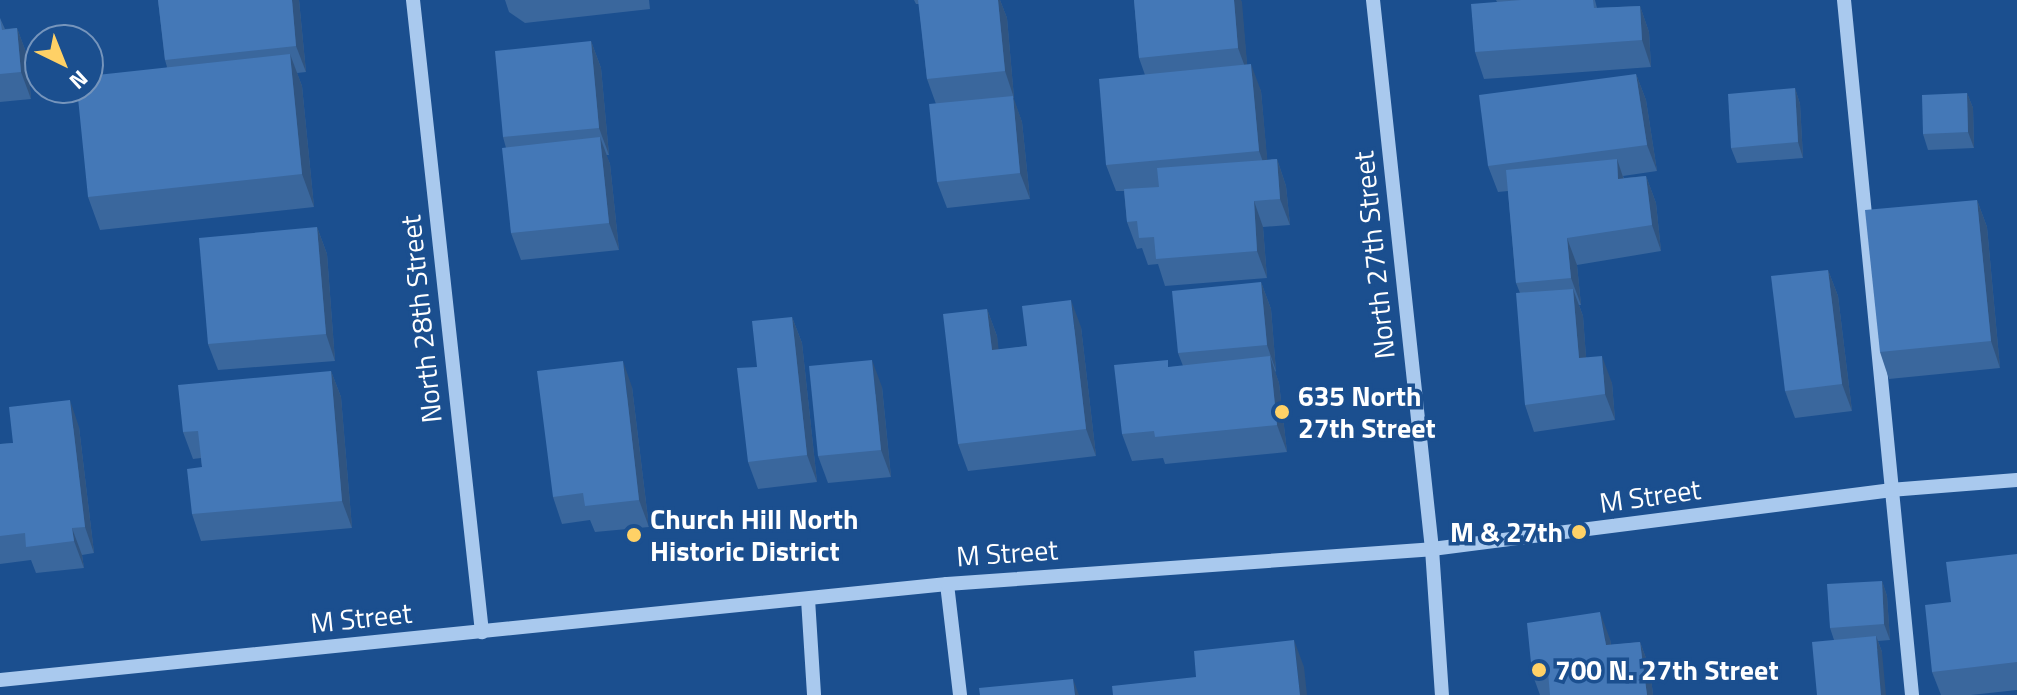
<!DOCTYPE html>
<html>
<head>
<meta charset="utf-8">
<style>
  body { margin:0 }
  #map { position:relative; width:2017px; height:695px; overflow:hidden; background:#1b4f8f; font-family:"Titillium Web",sans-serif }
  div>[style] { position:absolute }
  .minor>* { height:14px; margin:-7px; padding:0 7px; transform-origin:7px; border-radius:7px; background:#a9c9ee }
  .wall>* { inset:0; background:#3a679d }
  .shaded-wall>* { inset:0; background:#305480 }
  .building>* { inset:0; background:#4478b7 }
  .dots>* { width:22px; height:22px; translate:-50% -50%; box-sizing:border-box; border:4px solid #1b4f8f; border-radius:50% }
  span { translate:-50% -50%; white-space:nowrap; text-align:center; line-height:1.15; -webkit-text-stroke:7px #1b4f8f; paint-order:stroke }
  .street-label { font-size:28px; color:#fff }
  .poi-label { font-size:28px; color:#fff; font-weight:700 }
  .left { translate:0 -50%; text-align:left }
  .right { translate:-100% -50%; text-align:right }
  .north { position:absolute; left:24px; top:24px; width:80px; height:80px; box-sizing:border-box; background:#1b4f8f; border:2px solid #7695bc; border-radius:50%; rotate:137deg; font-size:22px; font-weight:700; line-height:32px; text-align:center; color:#fff }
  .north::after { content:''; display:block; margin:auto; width:28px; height:36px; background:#ffd166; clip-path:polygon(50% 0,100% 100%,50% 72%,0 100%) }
</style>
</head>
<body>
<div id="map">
  <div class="minor">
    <i style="left:413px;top:0;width:636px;rotate:83.77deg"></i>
    <i style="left:1373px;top:0;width:552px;rotate:83.87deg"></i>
    <i style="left:1432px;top:549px;width:146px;rotate:86.1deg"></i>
    <i style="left:1844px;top:0;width:698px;rotate:84.41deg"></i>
    <i style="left:947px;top:584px;width:112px;rotate:83.3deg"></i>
    <i style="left:808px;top:599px;width:96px;rotate:86.4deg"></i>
    <i style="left:0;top:680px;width:952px;rotate:-5.79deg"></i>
    <i style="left:947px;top:584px;width:486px;rotate:-4.1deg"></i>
    <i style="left:1432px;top:549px;width:462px;rotate:-7.3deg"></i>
    <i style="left:1890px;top:490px;width:127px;rotate:-4.5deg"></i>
  </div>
  <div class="wall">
    <i style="clip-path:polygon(158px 0,299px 0,306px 72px,297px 73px,302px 86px,314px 207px,100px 230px,88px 197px,167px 67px,165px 60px)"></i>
    <i style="clip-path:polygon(505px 0,649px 0,650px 9px,525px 23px,509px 12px)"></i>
    <i style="clip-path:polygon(914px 0,1000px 0,1007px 18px,1014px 98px,1013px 98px,1022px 122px,1030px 199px,947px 208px,937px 182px,936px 104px,927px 79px,919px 4px,916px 4px)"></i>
    <i style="clip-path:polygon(1134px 0,1241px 0,1247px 65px,1261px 91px,1267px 160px,1277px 159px,1286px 186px,1290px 225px,1263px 227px,1267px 278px,1165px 286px,1158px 264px,1148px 265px,1142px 248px,1137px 249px,1127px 222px,1124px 191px,1116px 191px,1106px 165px,1145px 75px,1139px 58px)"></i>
    <i style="clip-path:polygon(1496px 0,1600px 0,1595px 0,1597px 8px,1640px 6px,1649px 32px,1651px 67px,1484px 79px,1475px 52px,1497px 2px)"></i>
    <i style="clip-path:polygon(0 18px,5px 29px,17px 28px,27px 55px,31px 99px,0 102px)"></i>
    <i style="clip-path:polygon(591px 41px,601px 68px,609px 155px,606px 155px,610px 164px,619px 250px,521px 260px,511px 233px,506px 148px,503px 137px)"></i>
    <i style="clip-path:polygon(1636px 74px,1646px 100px,1657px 171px,1623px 176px,1624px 178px,1646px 176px,1656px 203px,1661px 251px,1577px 265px,1581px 305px,1579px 305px,1583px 316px,1586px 357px,1612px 383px,1615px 420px,1534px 432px,1525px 405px,1520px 293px,1516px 283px,1508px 191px,1498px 192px,1488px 166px)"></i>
    <i style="clip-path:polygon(1795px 88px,1800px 104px,1803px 158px,1737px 163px,1731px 148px)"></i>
    <i style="clip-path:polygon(1967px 93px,1973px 108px,1974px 148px,1928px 150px,1923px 134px)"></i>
    <i style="clip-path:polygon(1977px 200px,1987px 227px,2000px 368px,1889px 379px,1880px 352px)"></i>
    <i style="clip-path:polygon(317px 227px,327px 254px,335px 361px,218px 370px,208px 344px)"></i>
    <i style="clip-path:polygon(1828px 270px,1838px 296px,1852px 411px,1795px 418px,1785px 391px)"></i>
    <i style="clip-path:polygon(1261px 282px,1271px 309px,1276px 371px,1275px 372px,1279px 383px,1287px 452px,1165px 464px,1163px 458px,1132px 461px,1122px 434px,1171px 367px,1183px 366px,1178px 353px)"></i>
    <i style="clip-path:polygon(987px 309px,997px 336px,998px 350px,1027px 346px,1081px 327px,1096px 456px,968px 471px,958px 444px)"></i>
    <i style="clip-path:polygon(792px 317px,802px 343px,817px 482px,758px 489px,748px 462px,757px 367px)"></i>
    <i style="clip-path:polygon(331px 371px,341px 397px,352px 528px,201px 541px,192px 514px,202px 467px,201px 458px,193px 459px,183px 432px)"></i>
    <i style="clip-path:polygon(632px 387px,649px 527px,595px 532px,590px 520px,562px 524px,553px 497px)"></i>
    <i style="clip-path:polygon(882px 387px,891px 477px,828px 483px,818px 456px)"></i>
    <i style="clip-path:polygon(79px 427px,94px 553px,82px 555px,84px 568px,36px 573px,31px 560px,0 564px,0 444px,13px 443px)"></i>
    <i style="clip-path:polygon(2017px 554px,2017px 690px,1971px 695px,1941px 695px,1932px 672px,1951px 602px)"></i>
    <i style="clip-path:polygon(1882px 581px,1887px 596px,1890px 640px,1878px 641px,1882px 652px,1834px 640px,1830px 628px)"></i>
    <i style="clip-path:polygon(1610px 639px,1611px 645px,1640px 642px,1650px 669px,1653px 695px,1540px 695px,1532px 673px)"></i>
  </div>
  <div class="shaded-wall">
    <i style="clip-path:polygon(292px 0,299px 0,306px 72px,296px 46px)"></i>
    <i style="clip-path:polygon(998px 0,1000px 0,1007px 18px,1014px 98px,1005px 71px)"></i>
    <i style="clip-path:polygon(1234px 0,1241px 0,1242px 2px,1248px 75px,1238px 48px)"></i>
    <i style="clip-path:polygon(1640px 6px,1649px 32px,1651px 67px,1642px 40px)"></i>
    <i style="clip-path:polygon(17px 28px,27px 55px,31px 99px,21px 72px)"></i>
    <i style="clip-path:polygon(591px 41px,601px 68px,609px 155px,599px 128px)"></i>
    <i style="clip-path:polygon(290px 54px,302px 86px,314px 207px,302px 174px)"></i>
    <i style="clip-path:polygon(1251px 64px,1261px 91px,1269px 178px,1259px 151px)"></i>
    <i style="clip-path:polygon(1636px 74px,1646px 100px,1657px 171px,1647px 145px)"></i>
    <i style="clip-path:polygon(1795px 88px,1800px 104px,1803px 158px,1798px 142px)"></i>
    <i style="clip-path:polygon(1967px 93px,1973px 108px,1974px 148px,1968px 132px)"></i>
    <i style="clip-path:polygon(1013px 96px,1022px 122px,1030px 199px,1020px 173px)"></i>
    <i style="clip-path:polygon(600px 137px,610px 164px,619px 250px,609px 223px)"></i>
    <i style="clip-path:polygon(1277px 159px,1286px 186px,1290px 225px,1280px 199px)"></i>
    <i style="clip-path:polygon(1617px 159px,1626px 186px,1618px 179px)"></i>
    <i style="clip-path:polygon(1646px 176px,1656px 203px,1661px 251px,1652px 225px)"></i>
    <i style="clip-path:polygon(1977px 200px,1987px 227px,2000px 368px,1991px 341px)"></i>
    <i style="clip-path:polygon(1254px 201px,1263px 227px,1267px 278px,1257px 251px)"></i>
    <i style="clip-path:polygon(317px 227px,327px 254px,335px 361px,326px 334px)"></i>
    <i style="clip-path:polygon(1567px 238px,1577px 265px,1581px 305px,1571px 278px)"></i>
    <i style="clip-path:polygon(1828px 270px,1838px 296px,1852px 411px,1842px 384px)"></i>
    <i style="clip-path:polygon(1261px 282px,1271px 309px,1276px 371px,1267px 345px)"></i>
    <i style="clip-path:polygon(1573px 289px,1583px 316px,1588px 384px,1579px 358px)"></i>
    <i style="clip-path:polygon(1071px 300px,1081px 327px,1096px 456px,1086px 429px)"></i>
    <i style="clip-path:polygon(987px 309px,997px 336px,1002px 377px,992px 350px)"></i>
    <i style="clip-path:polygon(792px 317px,802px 343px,817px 482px,807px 455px)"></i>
    <i style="clip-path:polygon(1270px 356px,1279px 383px,1287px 452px,1277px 425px)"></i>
    <i style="clip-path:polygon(1602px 356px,1612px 383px,1615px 420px,1605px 394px)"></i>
    <i style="clip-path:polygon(872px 360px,882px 387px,891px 477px,881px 450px)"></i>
    <i style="clip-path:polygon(623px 361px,632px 387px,649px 527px,639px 500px)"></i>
    <i style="clip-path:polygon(331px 371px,341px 397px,352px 528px,342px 501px)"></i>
    <i style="clip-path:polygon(70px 400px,79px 427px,94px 553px,85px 527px)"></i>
    <i style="clip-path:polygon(72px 528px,82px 555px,84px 568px,74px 541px)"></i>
    <i style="clip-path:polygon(1882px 581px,1887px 596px,1890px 640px,1884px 624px)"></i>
    <i style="clip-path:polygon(1600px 612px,1610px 639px,1615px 672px,1606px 645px)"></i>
    <i style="clip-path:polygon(1876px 636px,1882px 652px,1886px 695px,1881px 695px)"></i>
    <i style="clip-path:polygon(1294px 640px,1304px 667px,1307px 695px,1300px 695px)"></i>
    <i style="clip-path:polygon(1640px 642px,1650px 669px,1653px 695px,1647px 695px)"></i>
    <i style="clip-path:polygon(1073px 679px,1079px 695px,1075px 695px)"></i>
  </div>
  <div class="building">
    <i style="clip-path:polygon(158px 0,292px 0,296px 46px,165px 60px)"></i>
    <i style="clip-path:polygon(918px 0,998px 0,1005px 71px,927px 79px)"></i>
    <i style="clip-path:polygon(1134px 0,1234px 0,1238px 48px,1139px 58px)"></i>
    <i style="clip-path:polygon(1521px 0,1593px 0,1594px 8px,1640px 6px,1642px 40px,1475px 52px,1471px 4px)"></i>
    <i style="clip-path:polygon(0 18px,2px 30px,17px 28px,21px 72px,0 74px)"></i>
    <i style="clip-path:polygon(591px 41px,599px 128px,503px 137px,495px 51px)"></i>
    <i style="clip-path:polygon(290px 54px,302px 174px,88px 197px,77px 88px,88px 88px,88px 76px)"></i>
    <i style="clip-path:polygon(1251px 64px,1259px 151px,1106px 165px,1099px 79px)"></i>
    <i style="clip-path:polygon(1636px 74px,1647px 145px,1488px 166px,1479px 95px)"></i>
    <i style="clip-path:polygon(1795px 88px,1798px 142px,1731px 148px,1728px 94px)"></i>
    <i style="clip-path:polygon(1967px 93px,1968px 132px,1923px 134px,1922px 95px)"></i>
    <i style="clip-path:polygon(1013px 96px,1020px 173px,937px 182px,929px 104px)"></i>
    <i style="clip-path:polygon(600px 137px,609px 223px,511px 233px,502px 148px)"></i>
    <i style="clip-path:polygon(1277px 159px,1280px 199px,1254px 201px,1257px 251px,1156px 259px,1154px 237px,1139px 238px,1137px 221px,1127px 222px,1124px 189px,1159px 187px,1157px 168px)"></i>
    <i style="clip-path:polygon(1617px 159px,1618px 179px,1646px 176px,1652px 225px,1567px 238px,1571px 278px,1516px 283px,1506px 170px)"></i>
    <i style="clip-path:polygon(1977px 200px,1991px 341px,1880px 352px,1865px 210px)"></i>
    <i style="clip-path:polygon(317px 227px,326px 334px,208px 344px,199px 238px)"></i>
    <i style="clip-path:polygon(1828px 270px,1842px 384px,1785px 391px,1771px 276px)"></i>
    <i style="clip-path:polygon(1261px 282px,1267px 345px,1178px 353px,1172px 291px)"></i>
    <i style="clip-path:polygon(1573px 289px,1579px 358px,1602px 356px,1605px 394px,1525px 405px,1516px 293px)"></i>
    <i style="clip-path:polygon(1071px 300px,1086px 429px,958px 444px,943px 314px,987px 309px,992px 350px,1027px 346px,1022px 306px)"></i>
    <i style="clip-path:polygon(792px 317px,807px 455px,748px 462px,737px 368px,757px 367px,752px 321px)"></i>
    <i style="clip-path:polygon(1270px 356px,1277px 425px,1155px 437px,1154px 431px,1122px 434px,1114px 365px,1168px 360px,1168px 367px)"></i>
    <i style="clip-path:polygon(872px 360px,881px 450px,818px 456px,809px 366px)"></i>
    <i style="clip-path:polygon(623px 361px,639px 500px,585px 506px,583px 493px,553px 497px,537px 371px)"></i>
    <i style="clip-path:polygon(331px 371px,342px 501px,192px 514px,187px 469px,202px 467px,198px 431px,183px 432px,178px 385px)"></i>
    <i style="clip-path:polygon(70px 400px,85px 527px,72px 528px,74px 541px,26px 547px,25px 533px,0 536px,0 444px,13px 443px,9px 407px)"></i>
    <i style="clip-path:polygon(2017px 554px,2017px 662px,1932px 672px,1925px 605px,1951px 602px,1946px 562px)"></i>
    <i style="clip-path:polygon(1882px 581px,1884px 624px,1830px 628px,1827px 584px)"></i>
    <i style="clip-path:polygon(1600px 612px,1606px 645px,1640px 642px,1647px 695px,1550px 695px,1548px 672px,1532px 673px,1527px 623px)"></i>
    <i style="clip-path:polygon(1876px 636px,1881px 695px,1817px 695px,1812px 642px)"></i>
    <i style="clip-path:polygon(1294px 640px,1300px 695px,1113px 695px,1112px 686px,1196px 677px,1194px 651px)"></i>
    <i style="clip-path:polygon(1073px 679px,1075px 695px,980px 695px,979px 688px)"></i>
  </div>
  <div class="dots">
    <i style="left:1282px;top:412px;background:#ffd166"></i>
    <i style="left:1579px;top:532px;background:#ffd166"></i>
    <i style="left:634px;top:535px;background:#ffd166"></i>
    <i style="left:1539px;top:670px;background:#ffd166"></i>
  </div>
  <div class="street-label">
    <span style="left:1374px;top:255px;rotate:-96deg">North 27th Street</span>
    <span style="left:421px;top:319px;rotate:-96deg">North 28th Street</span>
    <span style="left:1650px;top:496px;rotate:-8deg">M Street</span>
    <span style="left:1007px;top:553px;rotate:-4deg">M Street</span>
    <span style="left:361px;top:618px;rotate:-6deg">M Street</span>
  </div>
  <div class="poi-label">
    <span class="left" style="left:1298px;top:412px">635 North<br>27th Street</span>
    <span class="left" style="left:650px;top:535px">Church Hill North<br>Historic District</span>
    <span class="right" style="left:1563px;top:532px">M &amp; 27th</span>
    <span class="left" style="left:1555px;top:670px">700 N. 27th Street</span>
  </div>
  <div class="north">N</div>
</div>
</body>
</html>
